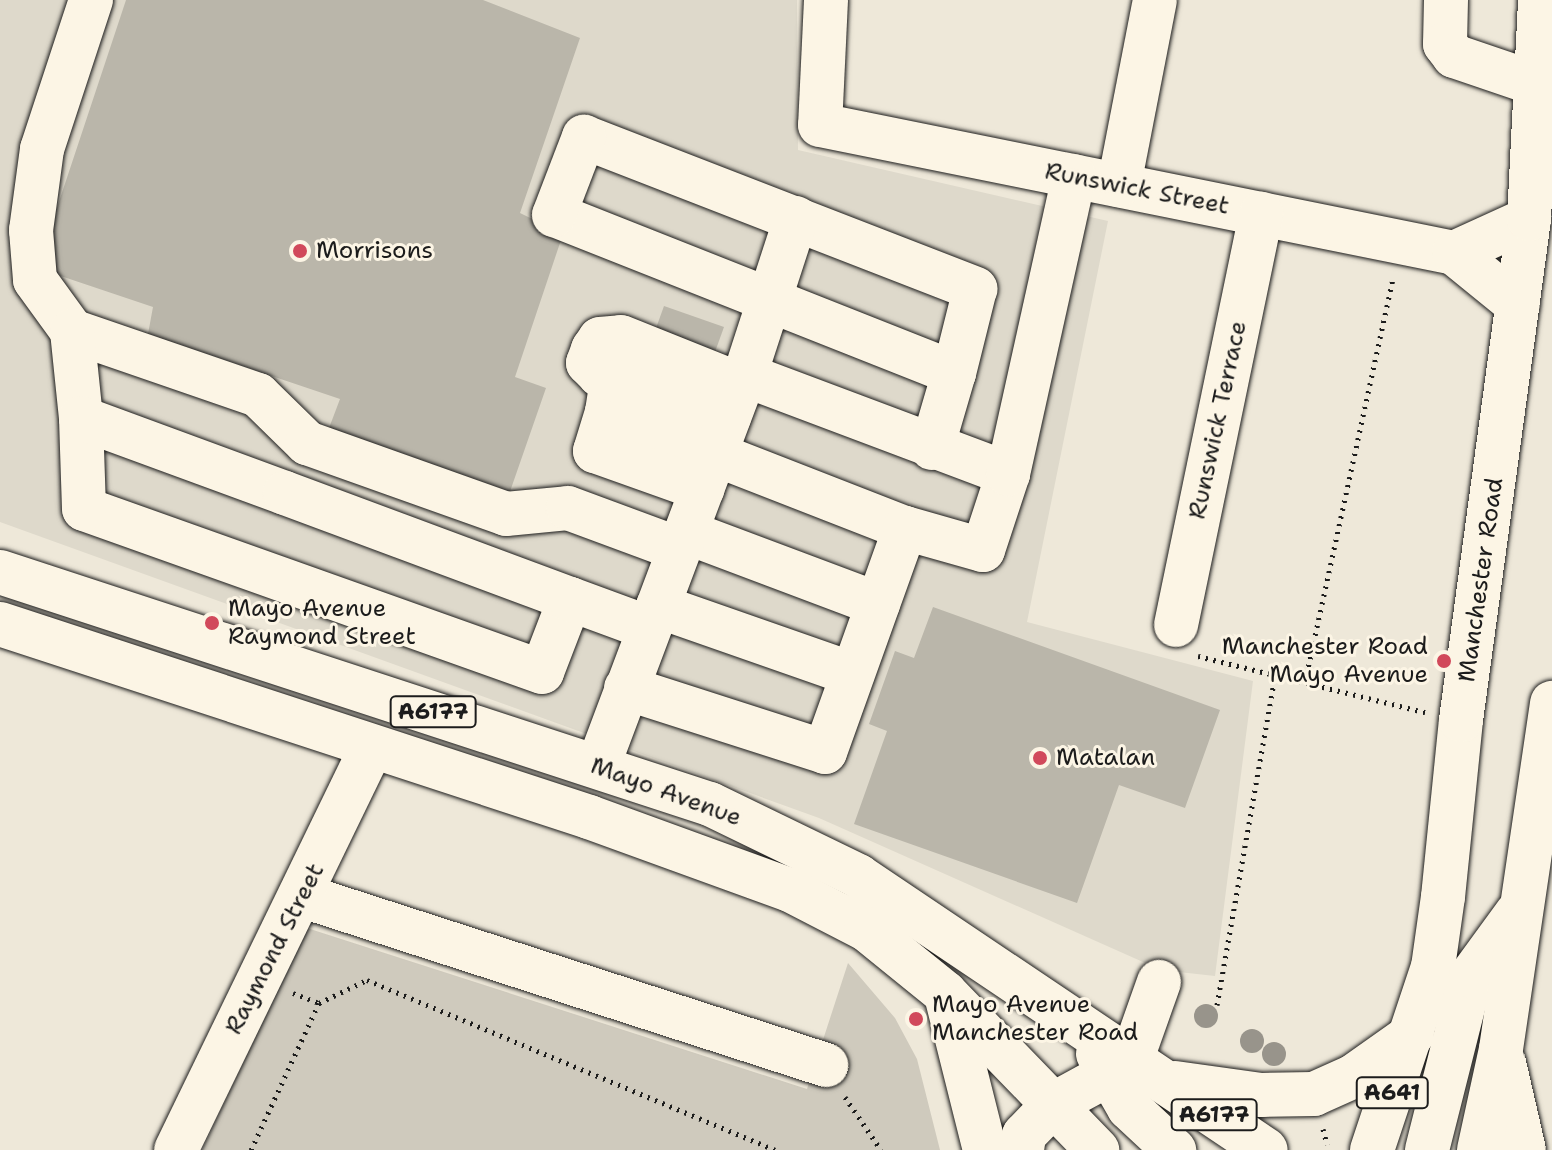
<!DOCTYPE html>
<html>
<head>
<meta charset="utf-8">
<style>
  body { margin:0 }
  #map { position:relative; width:1552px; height:1150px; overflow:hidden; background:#eee8d9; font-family:"Shantell Sans",sans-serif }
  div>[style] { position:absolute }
  .built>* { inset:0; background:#ded9cb }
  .green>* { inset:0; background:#cfcabd }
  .building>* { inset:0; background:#bab6aa }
  .path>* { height:5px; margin-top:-2.5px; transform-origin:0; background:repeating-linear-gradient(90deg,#1c1c1c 0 2px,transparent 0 8px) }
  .roads { filter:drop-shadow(0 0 2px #1c1c1c) drop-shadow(0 0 2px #1c1c1c) }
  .minor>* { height:44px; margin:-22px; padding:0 22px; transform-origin:22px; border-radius:22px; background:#fcf5e5 }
  .major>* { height:44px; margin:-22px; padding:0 22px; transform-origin:22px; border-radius:22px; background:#fcf5e5 }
  .trees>* { width:24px; height:24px; margin:-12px; border-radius:50%; background:#98948b }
  .dots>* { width:22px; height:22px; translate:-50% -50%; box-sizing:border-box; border:4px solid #fcf5e5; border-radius:50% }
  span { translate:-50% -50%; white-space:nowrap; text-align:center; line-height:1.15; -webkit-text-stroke:6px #fcf5e5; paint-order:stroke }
  .shield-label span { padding:2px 6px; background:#fcf5e5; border:2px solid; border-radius:6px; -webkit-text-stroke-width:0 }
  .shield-label { font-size:22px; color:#1c1c1c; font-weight:700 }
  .street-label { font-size:24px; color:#1c1c1c }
  .poi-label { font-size:24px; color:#1c1c1c }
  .left { translate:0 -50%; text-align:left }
  .right { translate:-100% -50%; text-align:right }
</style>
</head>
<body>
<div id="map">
  <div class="built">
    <i style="clip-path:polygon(0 0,797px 0,798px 150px,1108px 221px,1027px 622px,1253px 681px,1215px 976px,1161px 970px,819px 818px,0 522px)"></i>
  </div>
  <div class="green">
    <i style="clip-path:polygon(307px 928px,807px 1089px,848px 963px,895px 1018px,917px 1059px,940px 1150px,202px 1150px)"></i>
  </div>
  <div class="building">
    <i style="clip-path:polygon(126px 0,483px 0,580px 38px,520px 213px,563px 234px,515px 377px,546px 388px,507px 500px,326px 436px,340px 399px,148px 334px,153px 307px,37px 268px)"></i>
    <i style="clip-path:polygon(664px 306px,724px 327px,711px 363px,651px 342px)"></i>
    <i style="clip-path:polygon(933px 607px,1220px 710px,1185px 808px,1119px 785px,1077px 903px,854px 824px,887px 731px,869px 724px,895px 651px,914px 658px)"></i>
  </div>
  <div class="path">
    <i style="left:1198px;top:656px;width:234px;rotate:13.9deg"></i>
    <i style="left:1305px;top:682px;width:412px;rotate:-77.7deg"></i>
    <i style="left:293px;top:993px;width:28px;rotate:21deg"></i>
    <i style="left:1217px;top:1005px;width:335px;rotate:-80deg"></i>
    <i style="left:845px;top:1097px;width:64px;rotate:55.8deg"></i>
    <i style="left:1323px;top:1129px;width:16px;rotate:75deg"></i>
    <i style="left:251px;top:1150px;width:162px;rotate:-65.2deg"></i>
    <i style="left:319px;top:1003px;width:53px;rotate:-25.6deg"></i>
    <i style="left:367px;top:980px;width:442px;rotate:22.6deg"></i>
  </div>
  <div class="roads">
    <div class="minor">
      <i style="left:91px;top:0;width:157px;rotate:108.2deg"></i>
      <i style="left:42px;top:149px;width:82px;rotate:97.7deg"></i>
      <i style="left:31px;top:230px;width:50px;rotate:85.4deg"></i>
      <i style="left:35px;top:280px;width:63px;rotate:54deg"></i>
      <i style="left:72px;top:331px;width:197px;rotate:19deg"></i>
      <i style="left:258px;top:395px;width:69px;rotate:44.4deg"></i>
      <i style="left:307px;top:443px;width:211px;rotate:19.6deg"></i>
      <i style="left:506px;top:514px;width:62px;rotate:-5.5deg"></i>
      <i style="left:568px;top:508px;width:118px;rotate:20.3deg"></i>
      <i style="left:826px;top:0;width:125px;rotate:92.7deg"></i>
      <i style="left:820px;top:125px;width:647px;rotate:11.41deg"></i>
      <i style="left:1454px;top:253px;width:82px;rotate:39.1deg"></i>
      <i style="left:1446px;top:0;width:44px;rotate:91.3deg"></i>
      <i style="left:1445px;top:44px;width:15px;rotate:53deg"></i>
      <i style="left:1454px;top:56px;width:90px;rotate:18.8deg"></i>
      <i style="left:584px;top:137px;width:420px;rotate:21.2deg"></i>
      <i style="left:975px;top:289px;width:87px;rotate:104deg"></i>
      <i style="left:954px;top:373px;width:430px;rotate:-158.4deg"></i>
      <i style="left:554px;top:215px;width:84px;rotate:-69deg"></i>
      <i style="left:1119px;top:185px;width:188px;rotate:-79deg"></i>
      <i style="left:1454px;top:253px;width:82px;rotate:-24.4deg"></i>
      <i style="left:72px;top:331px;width:87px;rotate:84.1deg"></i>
      <i style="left:745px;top:375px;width:165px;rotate:-72deg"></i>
      <i style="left:612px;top:380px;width:32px;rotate:99deg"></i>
      <i style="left:607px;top:412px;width:320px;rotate:21.3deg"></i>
      <i style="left:607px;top:412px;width:41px;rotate:107.1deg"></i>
      <i style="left:595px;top:451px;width:114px;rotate:19.6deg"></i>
      <i style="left:729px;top:417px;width:136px;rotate:-162deg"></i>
      <i style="left:600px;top:375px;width:17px;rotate:-135deg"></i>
      <i style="left:588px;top:363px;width:15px;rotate:-70deg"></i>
      <i style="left:593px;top:349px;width:12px;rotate:-55deg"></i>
      <i style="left:600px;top:339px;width:21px;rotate:-5deg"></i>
      <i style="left:621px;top:337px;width:129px;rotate:21.8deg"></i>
      <i style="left:932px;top:448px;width:78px;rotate:-73.7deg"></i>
      <i style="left:686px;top:532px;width:205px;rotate:20.6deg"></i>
      <i style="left:570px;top:599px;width:78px;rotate:111deg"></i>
      <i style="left:542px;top:672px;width:486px;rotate:-160.4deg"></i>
      <i style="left:84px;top:509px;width:91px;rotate:-91.9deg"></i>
      <i style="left:81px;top:418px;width:217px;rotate:20.2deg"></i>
      <i style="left:285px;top:493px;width:304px;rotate:20.4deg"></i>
      <i style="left:570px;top:599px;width:84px;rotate:20.2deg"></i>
      <i style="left:658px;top:606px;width:206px;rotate:19.3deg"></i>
      <i style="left:1176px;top:625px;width:420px;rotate:-78.3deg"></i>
      <i style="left:626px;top:688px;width:209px;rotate:17.8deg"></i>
      <i style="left:825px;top:752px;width:238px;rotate:-70.3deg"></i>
      <i style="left:905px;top:528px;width:81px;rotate:15.8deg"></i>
      <i style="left:983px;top:550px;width:80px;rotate:-71.8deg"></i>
      <i style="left:598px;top:766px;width:418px;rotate:-69.4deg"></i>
      <i style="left:745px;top:375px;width:281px;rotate:20.6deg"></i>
      <i style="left:1008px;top:474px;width:305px;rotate:-77.5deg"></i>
      <i style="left:303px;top:896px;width:550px;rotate:17.91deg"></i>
      <i style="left:1131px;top:1061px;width:84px;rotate:-70.5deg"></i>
      <i style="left:176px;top:1150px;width:447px;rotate:-64.1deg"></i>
    </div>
    <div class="major">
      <i style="left:0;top:572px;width:747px;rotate:18.1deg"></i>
      <i style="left:710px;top:804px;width:165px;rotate:25.9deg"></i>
      <i style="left:858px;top:876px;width:491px;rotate:33.9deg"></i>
      <i style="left:0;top:624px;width:620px;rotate:18.14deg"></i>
      <i style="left:589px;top:817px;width:214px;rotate:20deg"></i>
      <i style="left:790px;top:890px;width:85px;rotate:27.2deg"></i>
      <i style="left:866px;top:929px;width:102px;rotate:39deg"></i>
      <i style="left:945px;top:993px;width:219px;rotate:45.9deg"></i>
      <i style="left:946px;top:995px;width:160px;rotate:75.9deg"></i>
      <i style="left:1098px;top:1054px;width:62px;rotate:60.1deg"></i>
      <i style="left:1129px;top:1108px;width:62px;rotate:43deg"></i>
      <i style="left:1504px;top:1063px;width:89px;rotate:77.1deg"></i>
      <i style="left:1175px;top:1083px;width:87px;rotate:7.9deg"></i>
      <i style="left:1261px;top:1095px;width:53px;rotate:-1.1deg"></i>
      <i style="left:1314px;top:1094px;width:44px;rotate:-24.2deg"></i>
      <i style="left:1354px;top:1076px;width:71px;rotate:-35.3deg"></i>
      <i style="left:1022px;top:1150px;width:15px;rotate:-82deg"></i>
      <i style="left:1024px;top:1135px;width:43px;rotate:-45.9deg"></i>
      <i style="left:1054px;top:1104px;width:50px;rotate:-28.6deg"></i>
      <i style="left:1098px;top:1080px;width:46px;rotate:-12.5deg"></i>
      <i style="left:1372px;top:1150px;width:193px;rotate:-71.6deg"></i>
      <i style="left:1433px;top:967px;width:71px;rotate:-81.9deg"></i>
      <i style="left:1443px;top:897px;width:178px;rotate:-84.2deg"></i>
      <i style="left:1461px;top:720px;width:506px;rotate:-82.27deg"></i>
      <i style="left:1529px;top:219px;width:219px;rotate:-87.1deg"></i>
      <i style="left:1427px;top:1150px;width:179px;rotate:-75.8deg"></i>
      <i style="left:1471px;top:976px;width:78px;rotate:-53.9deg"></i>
      <i style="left:1479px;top:1150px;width:103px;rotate:-77.7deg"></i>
      <i style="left:1501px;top:1049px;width:350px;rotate:-81.6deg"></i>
    </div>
  </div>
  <div class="trees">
    <i style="left:1206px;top:1016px"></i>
    <i style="left:1252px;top:1041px"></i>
    <i style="left:1274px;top:1054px"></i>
  </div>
  <div class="dots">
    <i style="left:300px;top:251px;background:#d1495b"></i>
    <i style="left:212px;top:623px;background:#d1495b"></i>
    <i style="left:1444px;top:661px;background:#d1495b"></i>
    <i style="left:1040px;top:758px;background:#d1495b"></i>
    <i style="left:916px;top:1019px;background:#d1495b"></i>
  </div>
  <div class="shield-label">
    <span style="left:433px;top:712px">A6177</span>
    <span style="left:1392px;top:1093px">A641</span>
    <span style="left:1214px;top:1115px">A6177</span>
  </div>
  <div class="street-label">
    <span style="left:1137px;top:189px;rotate:11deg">Runswick Street</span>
    <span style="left:1218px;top:420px;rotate:-78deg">Runswick Terrace</span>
    <span style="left:1481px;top:580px;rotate:-82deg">Manchester Road</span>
    <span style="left:666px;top:792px;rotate:20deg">Mayo Avenue</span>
    <span style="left:275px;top:949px;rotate:-63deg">Raymond Street</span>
  </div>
  <div class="poi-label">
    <span class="left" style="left:316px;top:251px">Morrisons</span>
    <span class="left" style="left:228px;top:623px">Mayo Avenue<br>Raymond Street</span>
    <span class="right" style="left:1428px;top:661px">Manchester Road<br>Mayo Avenue</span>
    <span class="left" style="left:1056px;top:758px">Matalan</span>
    <span class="left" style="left:932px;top:1019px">Mayo Avenue<br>Manchester Road</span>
  </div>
</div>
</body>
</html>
